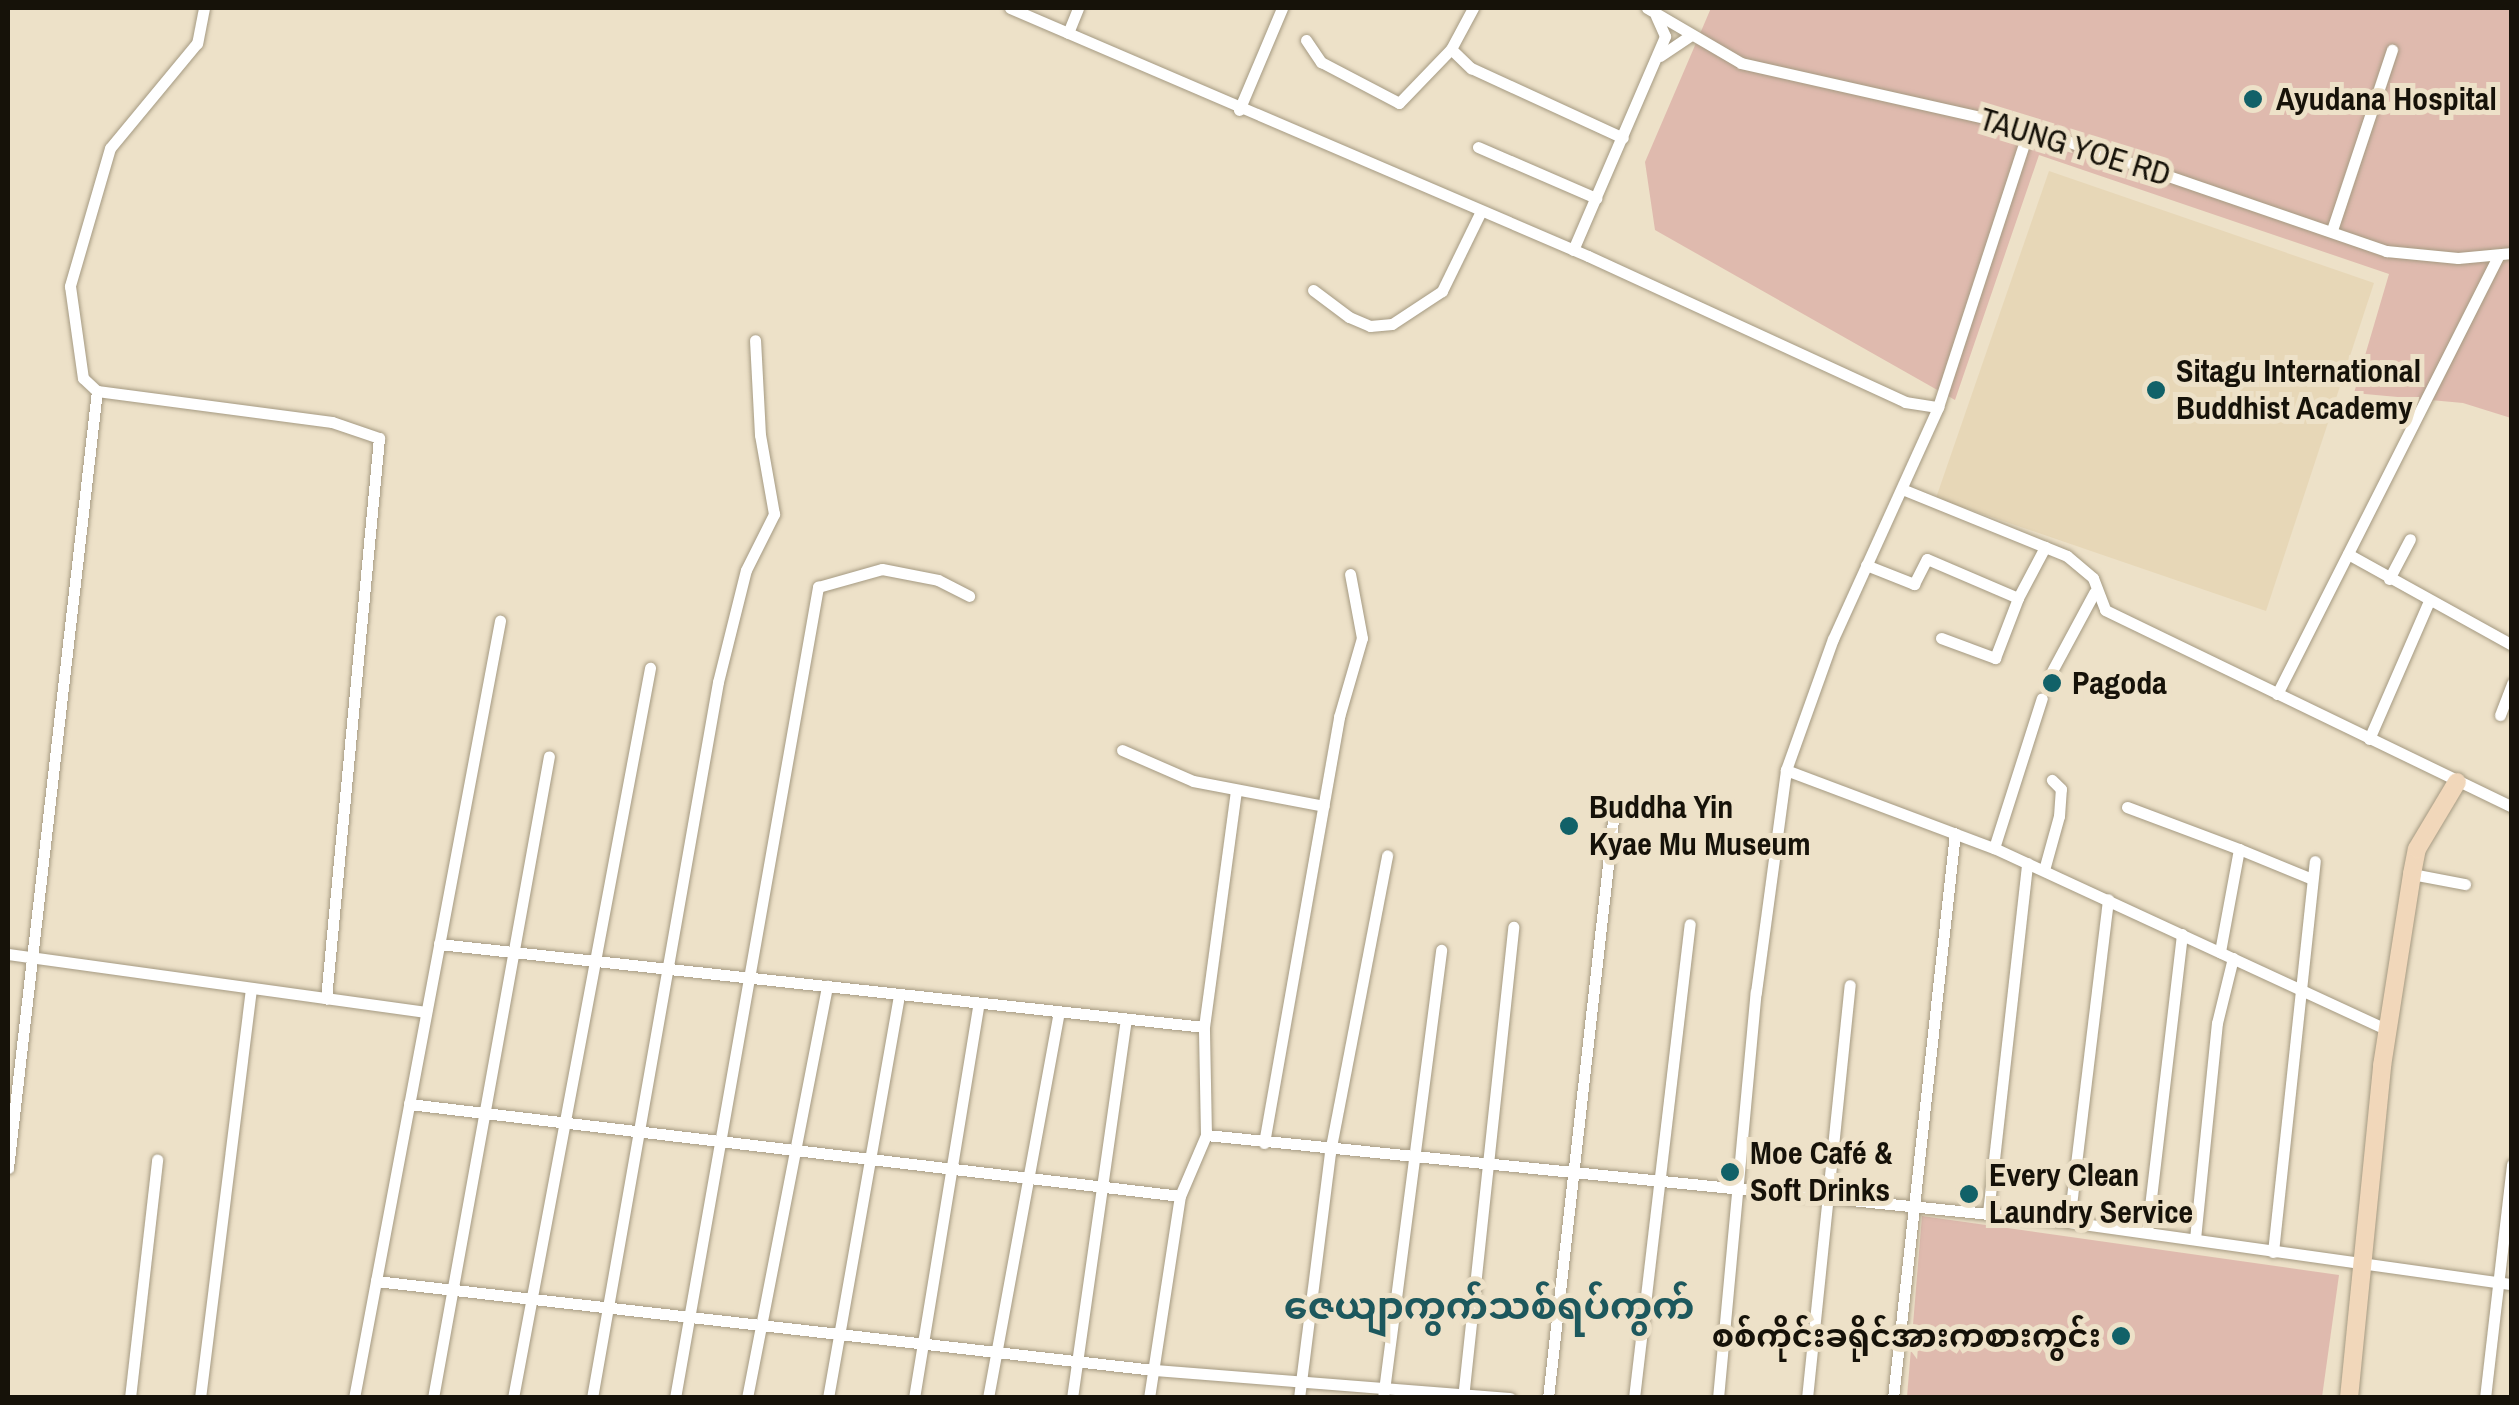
<!DOCTYPE html>
<html>
<head>
<meta charset="utf-8">
<style>
  body { margin:0 }
  #map { position:relative; width:2519px; height:1405px; overflow:hidden; background:#ede1c8; font-family:"Archivo Narrow","Noto Sans Myanmar",sans-serif }
  div>[style] { position:absolute }
  .built>* { inset:0; background:#e7d7b7 }
  .green>* { inset:0; background:#dfbaae }
  .roads { filter:drop-shadow(0 0 2px #a59a82) drop-shadow(0 0 2px #a59a82) }
  .street>* { height:11px; margin:-5.5px; padding:0 5.5px; transform-origin:5.5px; border-radius:5.5px; background:#fff }
  .secondary>* { height:18px; margin:-9px; padding:0 9px; transform-origin:9px; border-radius:9px; background:#f1d7ba }
  .dots>* { width:28px; height:28px; translate:-50% -50%; box-sizing:border-box; border:5px solid #ede1c8; border-radius:50% }
  span { translate:-50% -50%; white-space:nowrap; text-align:center; line-height:1.15; -webkit-text-stroke:10px #ede1c8; paint-order:stroke }
  .poi-label { font-size:32px; color:#161209; font-weight:700 }
  .left { translate:0 -50%; text-align:left }
  .right { translate:-100% -50%; text-align:right }
  .street-label { font-size:32px; color:#161209 }
  .quarter-label { font-size:38px; color:#1d585d; font-weight:700 }
  .frame { position:absolute; inset:0; border:10px solid #161209; pointer-events:none }
</style>
</head>
<body>
<div id="map">
  <div class="built">
    <i style="clip-path:polygon(2049px 171px,2374px 283px,2266px 611px,1936px 498px)"></i>
  </div>
  <div class="green">
    <i style="clip-path:polygon(1711px 8px,2511px 8px,2511px 418px,2463px 403px,2354px 393px,2389px 274px,2039px 155px,1955px 400px,1655px 230px,1645px 162px)"></i>
    <i style="clip-path:polygon(1922px 1216px,2339px 1275px,2322px 1397px,1907px 1397px)"></i>
  </div>
  <div class="roads">
    <div class="street">
      <i style="left:204px;top:8px;width:36px;rotate:101deg"></i>
      <i style="left:197px;top:43px;width:136px;rotate:129.6deg"></i>
      <i style="left:110px;top:148px;width:144px;rotate:106.2deg"></i>
      <i style="left:70px;top:286px;width:93px;rotate:82deg"></i>
      <i style="left:83px;top:378px;width:19px;rotate:43deg"></i>
      <i style="left:97px;top:391px;width:237px;rotate:7.5deg"></i>
      <i style="left:332px;top:422px;width:50px;rotate:18.8deg"></i>
      <i style="left:379px;top:438px;width:563px;rotate:95.4deg"></i>
      <i style="left:1010px;top:8px;width:629px;rotate:23.22deg"></i>
      <i style="left:1588px;top:256px;width:349px;rotate:24.7deg"></i>
      <i style="left:1905px;top:402px;width:33px;rotate:9deg"></i>
      <i style="left:1647px;top:8px;width:109px;rotate:30.3deg"></i>
      <i style="left:1741px;top:63px;width:295px;rotate:12.7deg"></i>
      <i style="left:2029px;top:128px;width:378px;rotate:19deg"></i>
      <i style="left:2386px;top:251px;width:72px;rotate:5.6deg"></i>
      <i style="left:2458px;top:258px;width:54px;rotate:-5.3deg"></i>
      <i style="left:1068px;top:33px;width:27px;rotate:-68deg"></i>
      <i style="left:1306px;top:40px;width:27px;rotate:56deg"></i>
      <i style="left:1321px;top:62px;width:88px;rotate:27.7deg"></i>
      <i style="left:1399px;top:103px;width:75px;rotate:-46.1deg"></i>
      <i style="left:1451px;top:49px;width:47px;rotate:-61.8deg"></i>
      <i style="left:1451px;top:49px;width:28px;rotate:44deg"></i>
      <i style="left:1471px;top:68px;width:167px;rotate:24.7deg"></i>
      <i style="left:1660px;top:56px;width:36px;rotate:-34deg"></i>
      <i style="left:1239px;top:110px;width:111px;rotate:-67.1deg"></i>
      <i style="left:1478px;top:147px;width:129px;rotate:23.4deg"></i>
      <i style="left:2332px;top:230px;width:190px;rotate:-71.6deg"></i>
      <i style="left:1573px;top:250px;width:233px;rotate:-66.7deg"></i>
      <i style="left:1665px;top:36px;width:22px;rotate:-114deg"></i>
      <i style="left:1313px;top:290px;width:45px;rotate:36.9deg"></i>
      <i style="left:1349px;top:317px;width:23px;rotate:23deg"></i>
      <i style="left:1370px;top:326px;width:22px;rotate:-5deg"></i>
      <i style="left:1392px;top:324px;width:60px;rotate:-33.4deg"></i>
      <i style="left:1442px;top:291px;width:89px;rotate:-64deg"></i>
      <i style="left:1902px;top:489px;width:178px;rotate:22.1deg"></i>
      <i style="left:2067px;top:556px;width:34px;rotate:40deg"></i>
      <i style="left:2093px;top:578px;width:34px;rotate:69deg"></i>
      <i style="left:2105px;top:610px;width:452px;rotate:25.8deg"></i>
      <i style="left:2348px;top:554px;width:188px;rotate:29deg"></i>
      <i style="left:1866px;top:565px;width:52px;rotate:21.6deg"></i>
      <i style="left:1914px;top:584px;width:28px;rotate:-63deg"></i>
      <i style="left:1927px;top:559px;width:99px;rotate:23.2deg"></i>
      <i style="left:2018px;top:598px;width:58px;rotate:-62.1deg"></i>
      <i style="left:2389px;top:579px;width:45px;rotate:-62.3deg"></i>
      <i style="left:1941px;top:638px;width:58px;rotate:20.3deg"></i>
      <i style="left:1995px;top:658px;width:64px;rotate:-69deg"></i>
      <i style="left:2052px;top:671px;width:89px;rotate:-61.7deg"></i>
      <i style="left:2277px;top:694px;width:491px;rotate:-63.2deg"></i>
      <i style="left:2500px;top:715px;width:34px;rotate:-69deg"></i>
      <i style="left:2369px;top:739px;width:148px;rotate:-66.5deg"></i>
      <i style="left:1122px;top:750px;width:77px;rotate:23.6deg"></i>
      <i style="left:1193px;top:781px;width:133px;rotate:10.8deg"></i>
      <i style="left:1786px;top:770px;width:222px;rotate:20.6deg"></i>
      <i style="left:1994px;top:848px;width:432px;rotate:24.8deg"></i>
      <i style="left:2127px;top:807px;width:120px;rotate:20.6deg"></i>
      <i style="left:2239px;top:849px;width:105px;rotate:100.5deg"></i>
      <i style="left:1994px;top:848px;width:157px;rotate:-72.3deg"></i>
      <i style="left:2239px;top:849px;width:79px;rotate:22.3deg"></i>
      <i style="left:2044px;top:870px;width:56px;rotate:-74.5deg"></i>
      <i style="left:2059px;top:816px;width:27px;rotate:-86deg"></i>
      <i style="left:2061px;top:789px;width:13px;rotate:-135deg"></i>
      <i style="left:2412px;top:874px;width:54px;rotate:10.7deg"></i>
      <i style="left:439px;top:944px;width:769px;rotate:6.19deg"></i>
      <i style="left:8px;top:954px;width:422px;rotate:7.9deg"></i>
      <i style="left:409px;top:1104px;width:776px;rotate:6.8deg"></i>
      <i style="left:1206px;top:1135px;width:867px;rotate:5.76deg"></i>
      <i style="left:2069px;top:1222px;width:447px;rotate:8deg"></i>
      <i style="left:1264px;top:1143px;width:433px;rotate:-80deg"></i>
      <i style="left:1339px;top:717px;width:82px;rotate:-73.8deg"></i>
      <i style="left:1362px;top:638px;width:65px;rotate:-100.6deg"></i>
      <i style="left:8px;top:1168px;width:782px;rotate:-83.47deg"></i>
      <i style="left:1988px;top:1213px;width:352px;rotate:-83.6deg"></i>
      <i style="left:2069px;top:1222px;width:325px;rotate:-83.1deg"></i>
      <i style="left:2147px;top:1232px;width:300px;rotate:-83.3deg"></i>
      <i style="left:2195px;top:1239px;width:217px;rotate:-84.2deg"></i>
      <i style="left:2217px;top:1023px;width:67px;rotate:-76.2deg"></i>
      <i style="left:2273px;top:1252px;width:393px;rotate:-83.9deg"></i>
      <i style="left:376px;top:1281px;width:783px;rotate:6.53deg"></i>
      <i style="left:1154px;top:1370px;width:357px;rotate:4.5deg"></i>
      <i style="left:130px;top:1398px;width:240px;rotate:-83.5deg"></i>
      <i style="left:200px;top:1398px;width:413px;rotate:-82.9deg"></i>
      <i style="left:354px;top:1398px;width:791px;rotate:-79.36deg"></i>
      <i style="left:433px;top:1398px;width:652px;rotate:-79.76deg"></i>
      <i style="left:513px;top:1398px;width:743px;rotate:-79.37deg"></i>
      <i style="left:592px;top:1398px;width:727px;rotate:-80.02deg"></i>
      <i style="left:718px;top:682px;width:115px;rotate:-76deg"></i>
      <i style="left:746px;top:570px;width:63px;rotate:-63.4deg"></i>
      <i style="left:774px;top:514px;width:80px;rotate:-100deg"></i>
      <i style="left:760px;top:435px;width:95px;rotate:-93deg"></i>
      <i style="left:675px;top:1398px;width:824px;rotate:-80deg"></i>
      <i style="left:818px;top:587px;width:66px;rotate:-15.7deg"></i>
      <i style="left:882px;top:569px;width:57px;rotate:11.1deg"></i>
      <i style="left:938px;top:580px;width:35px;rotate:27deg"></i>
      <i style="left:747px;top:1398px;width:420px;rotate:-79deg"></i>
      <i style="left:828px;top:1398px;width:410px;rotate:-80deg"></i>
      <i style="left:914px;top:1398px;width:400px;rotate:-80.7deg"></i>
      <i style="left:988px;top:1398px;width:393px;rotate:-79.6deg"></i>
      <i style="left:1072px;top:1398px;width:383px;rotate:-81.9deg"></i>
      <i style="left:1149px;top:1398px;width:204px;rotate:-81.3deg"></i>
      <i style="left:1180px;top:1196px;width:66px;rotate:-66.9deg"></i>
      <i style="left:1206px;top:1135px;width:108px;rotate:-91.1deg"></i>
      <i style="left:1204px;top:1027px;width:238px;rotate:-82.3deg"></i>
      <i style="left:1299px;top:1398px;width:248px;rotate:-82.8deg"></i>
      <i style="left:1330px;top:1152px;width:302px;rotate:-79.1deg"></i>
      <i style="left:1383px;top:1398px;width:452px;rotate:-82.6deg"></i>
      <i style="left:1463px;top:1398px;width:474px;rotate:-83.9deg"></i>
      <i style="left:1548px;top:1398px;width:582px;rotate:-83.58deg"></i>
      <i style="left:1634px;top:1398px;width:477px;rotate:-83.3deg"></i>
      <i style="left:1718px;top:1398px;width:408px;rotate:-84.7deg"></i>
      <i style="left:1756px;top:992px;width:224px;rotate:-82.3deg"></i>
      <i style="left:1786px;top:770px;width:139px;rotate:-70.3deg"></i>
      <i style="left:1833px;top:639px;width:255px;rotate:-65.6deg"></i>
      <i style="left:1938px;top:407px;width:293px;rotate:-71.9deg"></i>
      <i style="left:1807px;top:1398px;width:415px;rotate:-84.1deg"></i>
      <i style="left:1893px;top:1398px;width:568px;rotate:-83.74deg"></i>
      <i style="left:2485px;top:1398px;width:235px;rotate:-83.4deg"></i>
    </div>
    <div class="secondary">
      <i style="left:2349px;top:1398px;width:334px;rotate:-84.3deg"></i>
      <i style="left:2382px;top:1066px;width:194px;rotate:-81.1deg"></i>
      <i style="left:2412px;top:874px;width:25px;rotate:-79deg"></i>
      <i style="left:2417px;top:849px;width:78px;rotate:-59.2deg"></i>
    </div>
  </div>
  <div class="dots">
    <i style="left:2253px;top:99px;background:#116168"></i>
    <i style="left:2156px;top:390px;background:#116168"></i>
    <i style="left:2052px;top:683px;background:#116168"></i>
    <i style="left:1569px;top:826px;background:#116168"></i>
    <i style="left:1730px;top:1172px;background:#116168"></i>
    <i style="left:1969px;top:1194px;background:#116168"></i>
    <i style="left:2121px;top:1336px;background:#116168"></i>
  </div>
  <div class="poi-label">
    <span class="left" style="left:2276px;top:99px">Ayudana Hospital</span>
    <span class="left" style="left:2176px;top:390px">Sitagu International<br>Buddhist Academy</span>
    <span class="left" style="left:2072px;top:683px">Pagoda</span>
    <span class="left" style="left:1589px;top:826px">Buddha Yin<br>Kyae Mu Museum</span>
    <span class="left" style="left:1750px;top:1172px">Moe Café &amp;<br>Soft Drinks</span>
    <span class="left" style="left:1989px;top:1194px">Every Clean<br>Laundry Service</span>
    <span class="right" style="left:2101px;top:1336px">စစ်ကိုင်းခရိုင်အားကစားကွင်း</span>
  </div>
  <div class="street-label">
    <span style="left:2075px;top:147px;rotate:17deg">TAUNG YOE RD</span>
  </div>
  <div class="quarter-label">
    <span style="left:1489px;top:1306px">ဇေယျာကွက်သစ်ရပ်ကွက်</span>
  </div>
  <div class="frame"></div>
</div>
</body>
</html>
